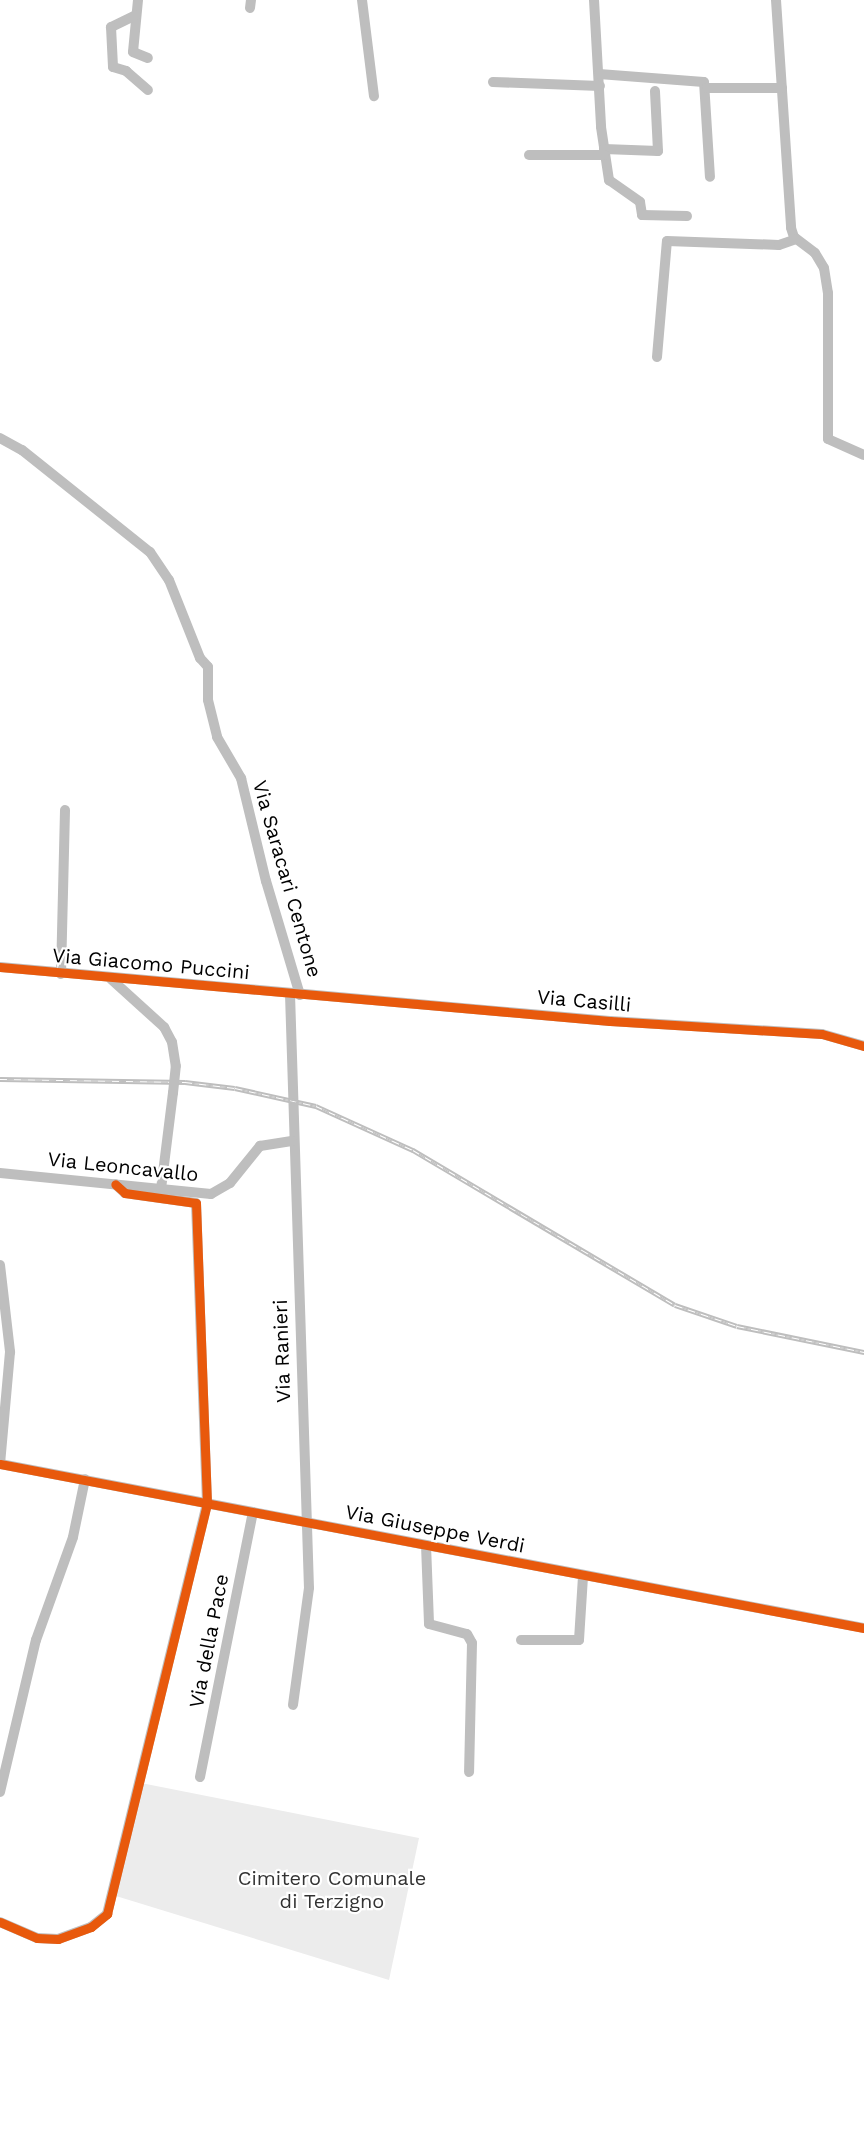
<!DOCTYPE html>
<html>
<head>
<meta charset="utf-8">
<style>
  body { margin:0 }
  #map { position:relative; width:864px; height:2146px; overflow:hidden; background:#fff; font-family:"Work Sans",sans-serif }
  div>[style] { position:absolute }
  .green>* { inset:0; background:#ececec }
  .minor>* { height:10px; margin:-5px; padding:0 5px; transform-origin:5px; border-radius:5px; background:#bebebe }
  .rail>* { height:4.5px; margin-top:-2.25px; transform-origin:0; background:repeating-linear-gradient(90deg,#fff 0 7px,#bebebe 0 14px); box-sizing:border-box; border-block:2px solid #bebebe }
  .minor-bridge>* { height:10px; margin:-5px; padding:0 5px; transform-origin:5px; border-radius:5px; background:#bebebe }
  .cycleway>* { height:9px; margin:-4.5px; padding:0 4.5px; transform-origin:4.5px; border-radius:4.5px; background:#e8590c }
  span { translate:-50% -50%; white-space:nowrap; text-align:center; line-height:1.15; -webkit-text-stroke:4.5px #fff; paint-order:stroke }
  .street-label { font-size:20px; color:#000 }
  .park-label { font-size:20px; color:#333 }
</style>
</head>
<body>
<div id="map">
  <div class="green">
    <i style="clip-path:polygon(141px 1783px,419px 1838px,389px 1980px,116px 1896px)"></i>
  </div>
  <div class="minor">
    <i style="left:138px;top:0;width:52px;rotate:95.5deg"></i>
    <i style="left:133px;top:52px;width:16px;rotate:22deg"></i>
    <i style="left:362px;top:0;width:97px;rotate:82.9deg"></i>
    <i style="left:594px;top:0;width:127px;rotate:86.8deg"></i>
    <i style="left:601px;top:127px;width:54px;rotate:81.4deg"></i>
    <i style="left:609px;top:180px;width:38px;rotate:35deg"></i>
    <i style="left:640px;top:202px;width:13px;rotate:81deg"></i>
    <i style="left:642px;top:215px;width:45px;rotate:1.3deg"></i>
    <i style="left:776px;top:0;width:228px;rotate:86.2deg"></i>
    <i style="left:791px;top:228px;width:9px;rotate:72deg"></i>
    <i style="left:794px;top:237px;width:26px;rotate:37deg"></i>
    <i style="left:815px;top:253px;width:17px;rotate:59deg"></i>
    <i style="left:824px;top:268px;width:25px;rotate:81deg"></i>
    <i style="left:828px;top:293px;width:146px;rotate:90deg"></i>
    <i style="left:828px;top:439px;width:39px;rotate:24deg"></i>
    <i style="left:250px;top:8px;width:8px;rotate:-83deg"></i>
    <i style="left:136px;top:15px;width:28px;rotate:154deg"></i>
    <i style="left:111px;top:27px;width:40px;rotate:87.1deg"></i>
    <i style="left:113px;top:67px;width:14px;rotate:17deg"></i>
    <i style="left:126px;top:71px;width:29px;rotate:41deg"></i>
    <i style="left:599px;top:74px;width:105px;rotate:4.4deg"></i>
    <i style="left:704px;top:82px;width:95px;rotate:86.4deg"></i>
    <i style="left:493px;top:82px;width:107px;rotate:2.1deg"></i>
    <i style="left:707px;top:88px;width:75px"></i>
    <i style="left:604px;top:149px;width:54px;rotate:2.1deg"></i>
    <i style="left:658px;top:151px;width:60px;rotate:-92.9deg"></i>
    <i style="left:529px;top:155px;width:75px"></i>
    <i style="left:657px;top:357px;width:116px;rotate:-85.1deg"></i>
    <i style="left:667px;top:241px;width:112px;rotate:2deg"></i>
    <i style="left:779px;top:245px;width:18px;rotate:-19deg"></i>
    <i style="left:0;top:438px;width:25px;rotate:29deg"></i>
    <i style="left:22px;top:450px;width:164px;rotate:38.6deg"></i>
    <i style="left:150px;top:552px;width:34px;rotate:56deg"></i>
    <i style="left:169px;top:580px;width:84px;rotate:68.3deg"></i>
    <i style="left:200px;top:658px;width:12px;rotate:48deg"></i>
    <i style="left:208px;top:667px;width:33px;rotate:90deg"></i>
    <i style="left:208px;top:700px;width:38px;rotate:76deg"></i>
    <i style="left:217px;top:737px;width:48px;rotate:59.7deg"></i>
    <i style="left:241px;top:778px;width:106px;rotate:76.4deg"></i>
    <i style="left:266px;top:881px;width:119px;rotate:73.4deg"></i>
    <i style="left:0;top:967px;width:612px;rotate:5.06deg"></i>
    <i style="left:610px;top:1021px;width:212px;rotate:3.5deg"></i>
    <i style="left:822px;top:1034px;width:44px;rotate:15.9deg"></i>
    <i style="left:61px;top:974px;width:164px;rotate:-88.6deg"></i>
    <i style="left:111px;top:979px;width:72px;rotate:42.2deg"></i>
    <i style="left:164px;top:1027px;width:17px;rotate:62deg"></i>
    <i style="left:172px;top:1042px;width:24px;rotate:81deg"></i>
    <i style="left:290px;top:994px;width:594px;rotate:88.17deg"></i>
    <i style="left:309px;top:1588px;width:118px;rotate:97.8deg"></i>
    <i style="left:0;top:1173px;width:212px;rotate:5.7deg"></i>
    <i style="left:211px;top:1194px;width:22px;rotate:-30deg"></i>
    <i style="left:230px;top:1183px;width:48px;rotate:-51deg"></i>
    <i style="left:260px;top:1146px;width:32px;rotate:-9deg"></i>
    <i style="left:161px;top:1189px;width:97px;rotate:-82.9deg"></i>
    <i style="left:0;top:1265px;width:88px;rotate:83.4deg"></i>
    <i style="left:10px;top:1352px;width:112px;rotate:95.1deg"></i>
    <i style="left:0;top:1464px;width:879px;rotate:10.75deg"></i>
    <i style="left:426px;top:1545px;width:79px;rotate:87.8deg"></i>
    <i style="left:429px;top:1624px;width:39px;rotate:15deg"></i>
    <i style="left:467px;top:1634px;width:10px;rotate:61deg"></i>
    <i style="left:472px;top:1643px;width:129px;rotate:91.3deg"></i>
    <i style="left:521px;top:1640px;width:58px"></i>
    <i style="left:579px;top:1640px;width:63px;rotate:-86.4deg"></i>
    <i style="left:200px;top:1777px;width:270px;rotate:-78.7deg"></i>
    <i style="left:0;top:1792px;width:156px;rotate:-76.7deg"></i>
    <i style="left:36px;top:1640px;width:109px;rotate:-70.2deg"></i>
    <i style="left:73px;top:1537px;width:59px;rotate:-78.3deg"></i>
    <i style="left:0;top:1922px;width:40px;rotate:23.4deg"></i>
    <i style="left:37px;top:1938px;width:21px;rotate:3deg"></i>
    <i style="left:58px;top:1939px;width:35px;rotate:-20deg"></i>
    <i style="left:91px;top:1927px;width:21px;rotate:-39deg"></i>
    <i style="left:107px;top:1914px;width:423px;rotate:-76.3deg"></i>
    <i style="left:207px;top:1503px;width:300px;rotate:-92.1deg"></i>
    <i style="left:196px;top:1203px;width:72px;rotate:-172deg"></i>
    <i style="left:125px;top:1193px;width:13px;rotate:-138deg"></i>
  </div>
  <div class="rail">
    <i style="left:0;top:1079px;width:185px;rotate:0.9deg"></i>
    <i style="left:185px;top:1082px;width:50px;rotate:6.8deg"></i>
    <i style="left:235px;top:1088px;width:83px;rotate:12.5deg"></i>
    <i style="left:316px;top:1106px;width:107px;rotate:24.4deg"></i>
    <i style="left:413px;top:1150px;width:304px;rotate:30.6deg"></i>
    <i style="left:675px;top:1305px;width:65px;rotate:18.7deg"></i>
    <i style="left:737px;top:1326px;width:130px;rotate:11.6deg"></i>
  </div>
  <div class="minor-bridge">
    <i style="left:173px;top:1093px;width:27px;rotate:-84deg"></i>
  </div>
  <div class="cycleway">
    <i style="left:0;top:967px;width:612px;rotate:5.06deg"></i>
    <i style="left:610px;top:1021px;width:212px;rotate:3.5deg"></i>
    <i style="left:822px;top:1034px;width:44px;rotate:15.9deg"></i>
    <i style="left:0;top:1464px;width:879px;rotate:10.75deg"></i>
    <i style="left:0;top:1922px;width:40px;rotate:23.4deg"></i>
    <i style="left:37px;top:1938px;width:21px;rotate:3deg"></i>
    <i style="left:58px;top:1939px;width:35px;rotate:-20deg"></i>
    <i style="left:91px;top:1927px;width:21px;rotate:-39deg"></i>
    <i style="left:107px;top:1914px;width:423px;rotate:-76.3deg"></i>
    <i style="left:207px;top:1503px;width:300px;rotate:-92.1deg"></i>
    <i style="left:196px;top:1203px;width:72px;rotate:-172deg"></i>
    <i style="left:125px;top:1193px;width:13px;rotate:-138deg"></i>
  </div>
  <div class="street-label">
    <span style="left:287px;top:879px;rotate:74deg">Via Saracari Centone</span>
    <span style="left:151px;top:964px;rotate:5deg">Via Giacomo Puccini</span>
    <span style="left:584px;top:1001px;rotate:5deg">Via Casilli</span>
    <span style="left:123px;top:1167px;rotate:6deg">Via Leoncavallo</span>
    <span style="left:282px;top:1351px;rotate:-92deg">Via Ranieri</span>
    <span style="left:435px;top:1529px;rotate:11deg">Via Giuseppe Verdi</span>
    <span style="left:209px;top:1641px;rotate:-79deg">Via della Pace</span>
  </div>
  <div class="park-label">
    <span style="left:332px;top:1890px">Cimitero Comunale<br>di Terzigno</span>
  </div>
</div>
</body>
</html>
